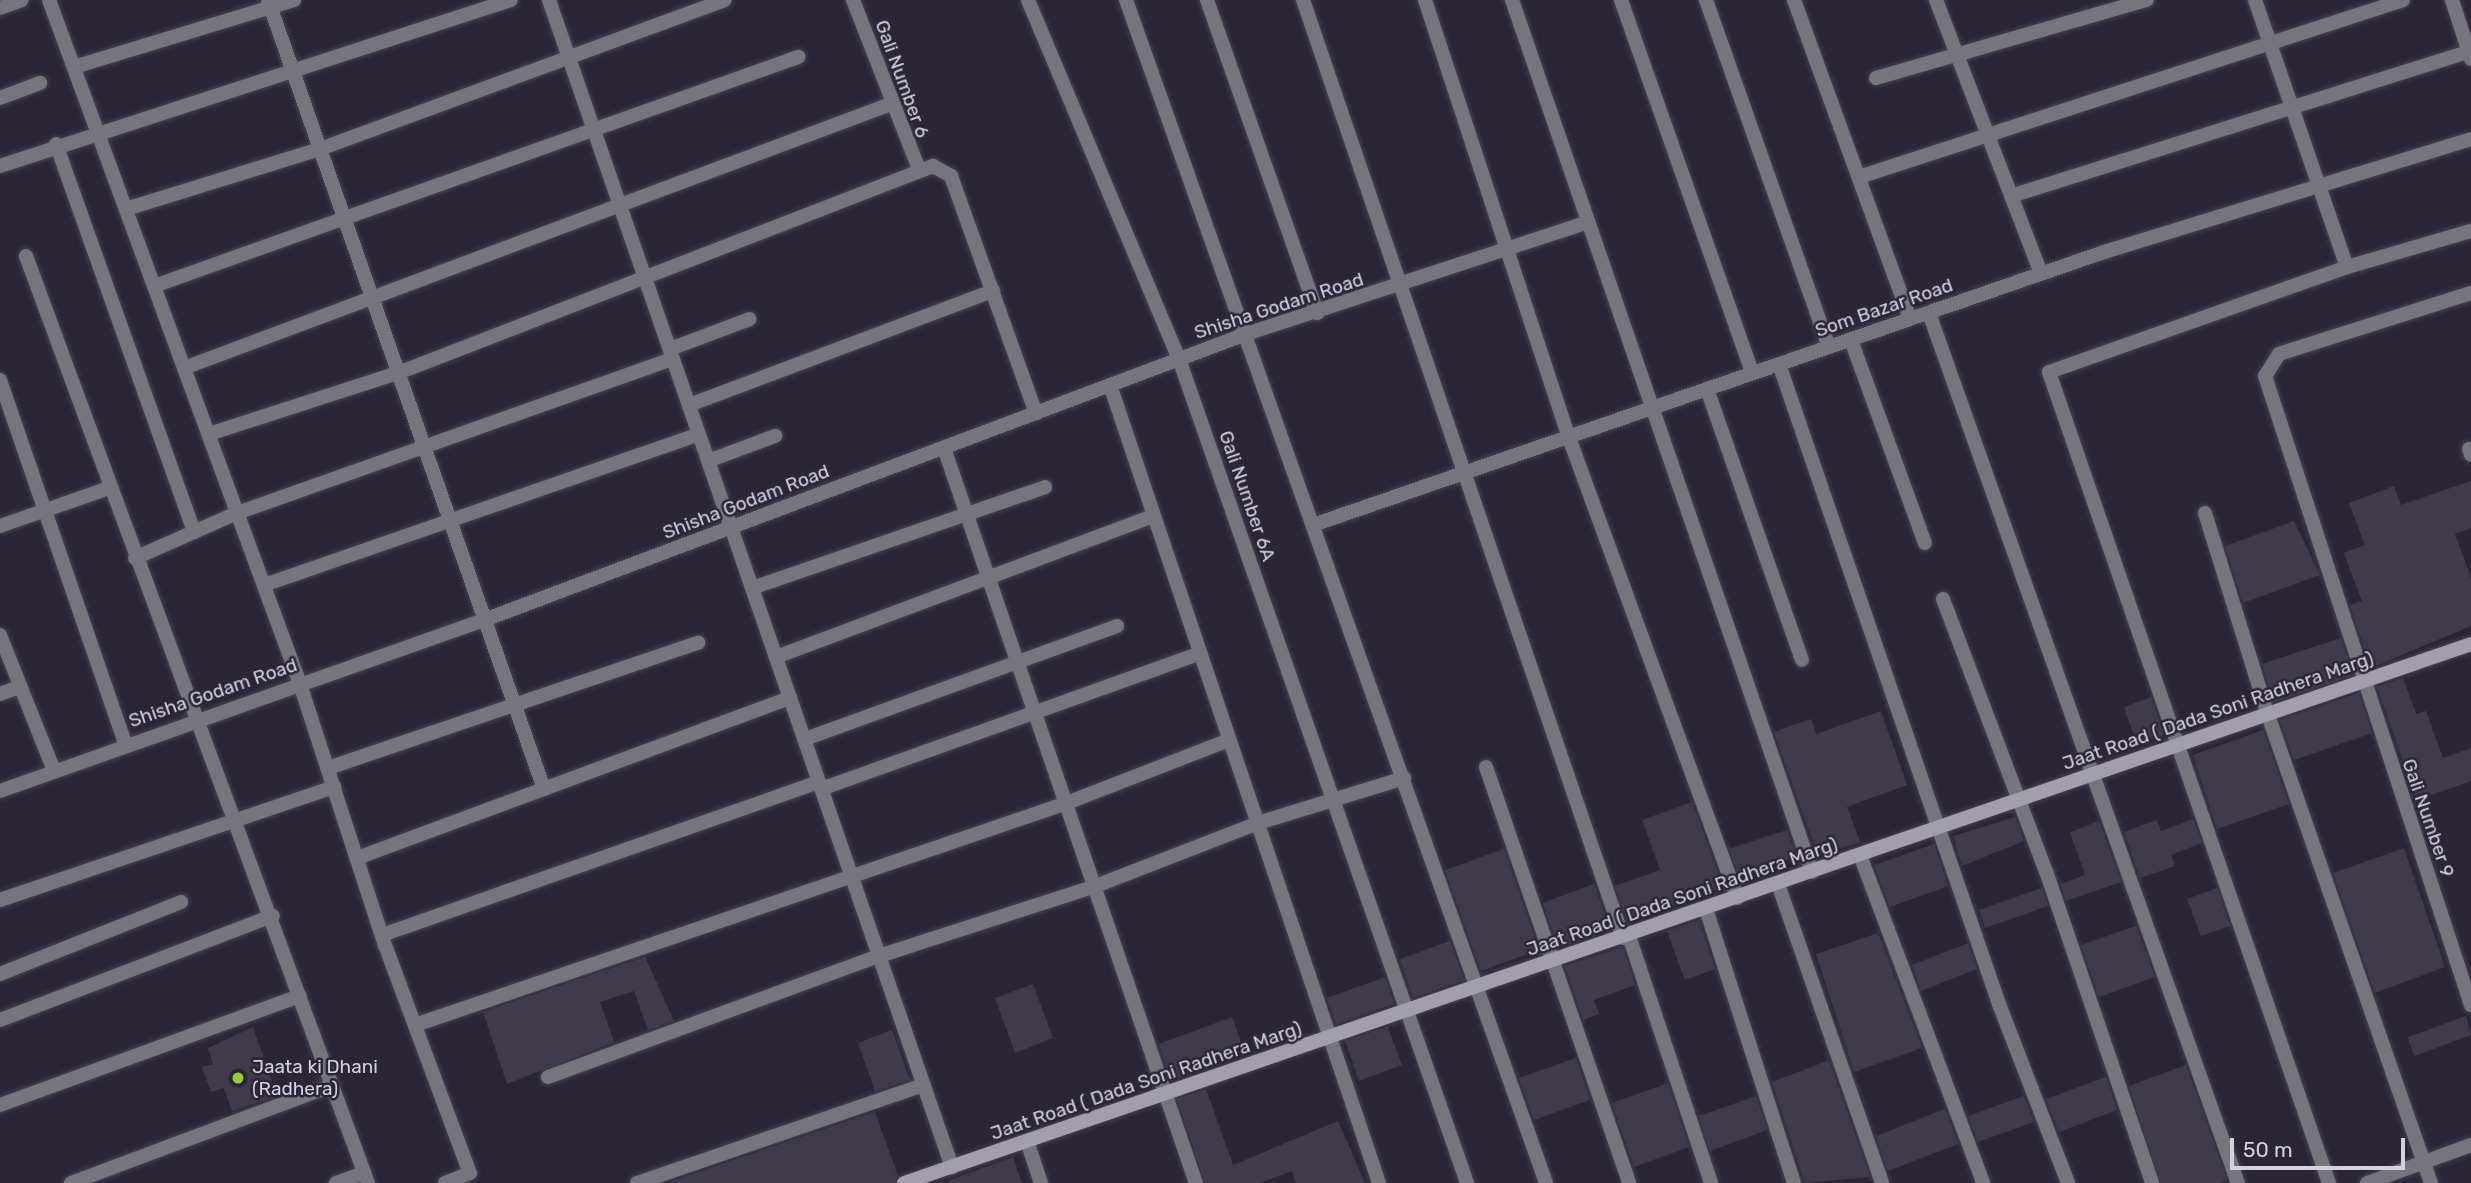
<!DOCTYPE html>
<html>
<head>
<meta charset="utf-8">
<style>
  body { margin:0 }
  #map { position:relative; width:2471px; height:1183px; overflow:hidden; background:#2b2637; font-family:Rubik,sans-serif }
  div>[style] { position:absolute }
  .building>* { inset:0; background:#403b4c }
  .roads { filter:drop-shadow(0 0 2px #464152) drop-shadow(0 0 2px #464152) }
  .street>* { height:14px; margin:-7px; padding:0 7px; transform-origin:7px; border-radius:7px; background:#76747d }
  .secondary>* { height:14px; margin:-7px; padding:0 7px; transform-origin:7px; border-radius:7px; background:#a29eac }
  .dots>* { width:19px; height:19px; translate:-50% -50%; box-sizing:border-box; border:4px solid #2b2637; border-radius:50% }
  span { translate:-50% -50%; white-space:nowrap; text-align:center; line-height:1.15; -webkit-text-stroke:5px #2b2637; paint-order:stroke }
  .street-label { font-size:19px; color:#d4d1dd }
  .poi-label { font-size:19px; color:#d4d1dd }
  .left { translate:0 -50%; text-align:left }
  .scale { position:absolute; left:2230px; top:1138px; width:175px; height:32px; box-sizing:border-box; border:4px solid #d4d1dd; border-top:0; padding-left:9px; font-size:21px; line-height:24px; white-space:nowrap; color:#d4d1dd; -webkit-text-stroke:5px #2b2637; paint-order:stroke }
</style>
</head>
<body>
<div id="map">
  <div class="building">
    <i style="clip-path:polygon(2471px 481px,2471px 528px,2455px 534px,2471px 578px,2471px 626px,2371px 668px,2350px 605px,2362px 601px,2344px 553px,2365px 545px,2349px 503px,2394px 486px,2401px 505px)"></i>
    <i style="clip-path:polygon(2294px 521px,2320px 575px,2243px 603px,2225px 546px)"></i>
    <i style="clip-path:polygon(2341px 638px,2353px 675px,2274px 702px,2262px 664px)"></i>
    <i style="clip-path:polygon(2403px 678px,2416px 714px,2426px 711px,2443px 758px,2471px 748px,2471px 781px,2417px 800px,2377px 687px)"></i>
    <i style="clip-path:polygon(2359px 693px,2372px 733px,2294px 760px,2280px 720px)"></i>
    <i style="clip-path:polygon(2151px 697px,2164px 735px,2137px 744px,2124px 707px)"></i>
    <i style="clip-path:polygon(1881px 711px,1907px 785px,1847px 807px,1860px 842px,1818px 856px,1774px 732px,1811px 719px,1816px 734px)"></i>
    <i style="clip-path:polygon(2263px 730px,2289px 804px,2217px 829px,2193px 755px)"></i>
    <i style="clip-path:polygon(1692px 802px,1723px 887px,1628px 922px,1615px 886px,1660px 870px,1642px 820px)"></i>
    <i style="clip-path:polygon(2015px 817px,2024px 841px,1962px 866px,1953px 836px)"></i>
    <i style="clip-path:polygon(2193px 819px,2202px 843px,2171px 855px,2175px 866px,2140px 878px,2124px 832px,2157px 820px,2161px 831px)"></i>
    <i style="clip-path:polygon(2099px 821px,2121px 882px,2066px 901px,2061px 884px,2085px 875px,2070px 832px)"></i>
    <i style="clip-path:polygon(1787px 830px,1796px 856px,1741px 881px,1729px 849px)"></i>
    <i style="clip-path:polygon(1934px 844px,1948px 886px,1890px 907px,1874px 865px)"></i>
    <i style="clip-path:polygon(2404px 848px,2445px 967px,2375px 993px,2333px 873px)"></i>
    <i style="clip-path:polygon(1504px 849px,1539px 950px,1481px 971px,1445px 870px)"></i>
    <i style="clip-path:polygon(1594px 884px,1610px 930px,1558px 948px,1543px 903px)"></i>
    <i style="clip-path:polygon(2042px 888px,2048px 906px,1985px 928px,1979px 910px)"></i>
    <i style="clip-path:polygon(2217px 888px,2230px 926px,2201px 936px,2187px 899px)"></i>
    <i style="clip-path:polygon(1699px 920px,1715px 969px,1685px 980px,1667px 931px)"></i>
    <i style="clip-path:polygon(2136px 926px,2155px 977px,2099px 997px,2081px 945px)"></i>
    <i style="clip-path:polygon(1878px 933px,1922px 1048px,1854px 1072px,1816px 954px)"></i>
    <i style="clip-path:polygon(1450px 941px,1464px 980px,1413px 998px,1400px 959px)"></i>
    <i style="clip-path:polygon(1968px 943px,1977px 969px,1921px 991px,1912px 965px)"></i>
    <i style="clip-path:polygon(1623px 947px,1635px 985px,1594px 1000px,1599px 1014px,1583px 1020px,1565px 966px)"></i>
    <i style="clip-path:polygon(645px 957px,674px 1021px,648px 1030px,634px 991px,600px 1002px,614px 1042px,507px 1084px,483px 1012px)"></i>
    <i style="clip-path:polygon(1385px 977px,1394px 1004px,1336px 1024px,1327px 998px)"></i>
    <i style="clip-path:polygon(1033px 984px,1053px 1038px,1015px 1053px,995px 998px)"></i>
    <i style="clip-path:polygon(2466px 1016px,2471px 1035px,2414px 1056px,2408px 1037px)"></i>
    <i style="clip-path:polygon(1232px 1017px,1244px 1051px,1171px 1081px,1159px 1044px)"></i>
    <i style="clip-path:polygon(253px 1027px,277px 1096px,232px 1111px,224px 1088px,211px 1092px,202px 1067px,213px 1064px,208px 1048px)"></i>
    <i style="clip-path:polygon(1388px 1027px,1402px 1065px,1359px 1081px,1345px 1041px)"></i>
    <i style="clip-path:polygon(892px 1030px,910px 1080px,875px 1091px,858px 1043px)"></i>
    <i style="clip-path:polygon(1576px 1058px,1590px 1100px,1534px 1120px,1519px 1078px)"></i>
    <i style="clip-path:polygon(1829px 1060px,1870px 1177px,1805px 1183px,1772px 1082px)"></i>
    <i style="clip-path:polygon(2186px 1065px,2227px 1180px,2219px 1183px,2161px 1183px,2129px 1086px)"></i>
    <i style="clip-path:polygon(2106px 1077px,2117px 1110px,2059px 1132px,2046px 1099px)"></i>
    <i style="clip-path:polygon(1668px 1083px,1689px 1147px,1634px 1167px,1612px 1103px)"></i>
    <i style="clip-path:polygon(1206px 1089px,1233px 1165px,1338px 1121px,1365px 1183px,1296px 1183px,1292px 1171px,1259px 1183px,1205px 1183px,1177px 1099px)"></i>
    <i style="clip-path:polygon(1756px 1096px,1767px 1130px,1710px 1151px,1699px 1116px)"></i>
    <i style="clip-path:polygon(2024px 1096px,2034px 1122px,1978px 1142px,1968px 1116px)"></i>
    <i style="clip-path:polygon(1945px 1109px,1958px 1144px,1888px 1171px,1876px 1136px)"></i>
    <i style="clip-path:polygon(875px 1112px,898px 1176px,895px 1183px,667px 1183px)"></i>
    <i style="clip-path:polygon(1013px 1157px,1022px 1183px,948px 1183px,948px 1181px)"></i>
  </div>
  <div class="roads">
    <div class="street">
      <i style="left:49px;top:0;width:729px;rotate:69.85deg"></i>
      <i style="left:300px;top:684px;width:274px;rotate:72deg"></i>
      <i style="left:385px;top:945px;width:243px;rotate:69.6deg"></i>
      <i style="left:470px;top:1173px;width:27px;rotate:158deg"></i>
      <i style="left:268px;top:0;width:836px;rotate:70.72deg"></i>
      <i style="left:549px;top:0;width:1235px;rotate:70.95deg"></i>
      <i style="left:853px;top:0;width:179px;rotate:68.7deg"></i>
      <i style="left:1028px;top:0;width:389px;rotate:67.2deg"></i>
      <i style="left:1179px;top:359px;width:873px;rotate:70.73deg"></i>
      <i style="left:1126px;top:0;width:1255px;rotate:70.45deg"></i>
      <i style="left:1207px;top:0;width:332px;rotate:70.6deg"></i>
      <i style="left:1303px;top:0;width:991px;rotate:71.16deg"></i>
      <i style="left:1425px;top:0;width:458px;rotate:71.8deg"></i>
      <i style="left:1568px;top:435px;width:493px;rotate:69.9deg"></i>
      <i style="left:1512px;top:0;width:922px;rotate:71.01deg"></i>
      <i style="left:1621px;top:0;width:395px;rotate:70.6deg"></i>
      <i style="left:1706px;top:0;width:368px;rotate:70.5deg"></i>
      <i style="left:1794px;top:0;width:339px;rotate:70deg"></i>
      <i style="left:1936px;top:0;width:293px;rotate:69deg"></i>
      <i style="left:2255px;top:0;width:282px;rotate:71deg"></i>
      <i style="left:2452px;top:0;width:62px;rotate:72.1deg"></i>
      <i style="left:0;top:8px;width:23px;rotate:-20deg"></i>
      <i style="left:74px;top:67px;width:230px;rotate:-16.9deg"></i>
      <i style="left:1876px;top:78px;width:282px;rotate:-16.1deg"></i>
      <i style="left:0;top:98px;width:43px;rotate:-20.6deg"></i>
      <i style="left:56px;top:144px;width:412px;rotate:70.4deg"></i>
      <i style="left:0;top:166px;width:537px;rotate:-18deg"></i>
      <i style="left:1859px;top:177px;width:572px;rotate:-18.02deg"></i>
      <i style="left:2011px;top:196px;width:482px;rotate:-17.5deg"></i>
      <i style="left:126px;top:209px;width:203px;rotate:-17.2deg"></i>
      <i style="left:320px;top:149px;width:431px;rotate:-20.2deg"></i>
      <i style="left:26px;top:256px;width:988px;rotate:69.75deg"></i>
      <i style="left:154px;top:286px;width:684px;rotate:-19.57deg"></i>
      <i style="left:2471px;top:293px;width:201px;rotate:162.4deg"></i>
      <i style="left:2279px;top:354px;width:26px;rotate:122deg"></i>
      <i style="left:2265px;top:376px;width:662px;rotate:71.87deg"></i>
      <i style="left:1929px;top:313px;width:923px;rotate:70.45deg"></i>
      <i style="left:1851px;top:340px;width:216px;rotate:70deg"></i>
      <i style="left:670px;top:349px;width:85px;rotate:-20.6deg"></i>
      <i style="left:1779px;top:364px;width:677px;rotate:71.03deg"></i>
      <i style="left:1999px;top:1004px;width:192px;rotate:68.9deg"></i>
      <i style="left:184px;top:368px;width:755px;rotate:-20.48deg"></i>
      <i style="left:0;top:380px;width:385px;rotate:71deg"></i>
      <i style="left:1110px;top:385px;width:842px;rotate:71.37deg"></i>
      <i style="left:1707px;top:389px;width:287px;rotate:70.7deg"></i>
      <i style="left:689px;top:405px;width:325px;rotate:-20.6deg"></i>
      <i style="left:209px;top:434px;width:199px;rotate:-17.9deg"></i>
      <i style="left:398px;top:373px;width:574px;rotate:-21.15deg"></i>
      <i style="left:933px;top:166px;width:21px;rotate:29deg"></i>
      <i style="left:951px;top:176px;width:252px;rotate:70.3deg"></i>
      <i style="left:944px;top:448px;width:777px;rotate:71.08deg"></i>
      <i style="left:2469px;top:449px;width:6px;rotate:72deg"></i>
      <i style="left:708px;top:461px;width:72px;rotate:-20.5deg"></i>
      <i style="left:2205px;top:513px;width:212px;rotate:72.7deg"></i>
      <i style="left:2268px;top:715px;width:496px;rotate:70.8deg"></i>
      <i style="left:1313px;top:525px;width:834px;rotate:-19.04deg"></i>
      <i style="left:2101px;top:253px;width:387px;rotate:-17.1deg"></i>
      <i style="left:0;top:526px;width:115px;rotate:-19.2deg"></i>
      <i style="left:135px;top:558px;width:111px;rotate:-23.8deg"></i>
      <i style="left:237px;top:513px;width:462px;rotate:-19.5deg"></i>
      <i style="left:264px;top:585px;width:460px;rotate:-19.1deg"></i>
      <i style="left:752px;top:588px;width:310px;rotate:-19deg"></i>
      <i style="left:1943px;top:599px;width:291px;rotate:69.3deg"></i>
      <i style="left:2046px;top:871px;width:330px;rotate:71.2deg"></i>
      <i style="left:0;top:635px;width:146px;rotate:68.3deg"></i>
      <i style="left:776px;top:657px;width:403px;rotate:-20.5deg"></i>
      <i style="left:0;top:694px;width:20px;rotate:-20deg"></i>
      <i style="left:805px;top:739px;width:332px;rotate:-19.9deg"></i>
      <i style="left:1486px;top:767px;width:440px;rotate:71deg"></i>
      <i style="left:328px;top:768px;width:391px;rotate:-18.7deg"></i>
      <i style="left:821px;top:789px;width:403px;rotate:-19.7deg"></i>
      <i style="left:0;top:791px;width:513px;rotate:-19.46deg"></i>
      <i style="left:484px;top:620px;width:814px;rotate:-20.57deg"></i>
      <i style="left:1246px;top:334px;width:358px;rotate:-18.1deg"></i>
      <i style="left:1860px;top:855px;width:350px;rotate:69.4deg"></i>
      <i style="left:357px;top:858px;width:462px;rotate:-20.3deg"></i>
      <i style="left:1778px;top:884px;width:317px;rotate:70.8deg"></i>
      <i style="left:0;top:900px;width:353px;rotate:-18.7deg"></i>
      <i style="left:1706px;top:909px;width:288px;rotate:72.2deg"></i>
      <i style="left:382px;top:935px;width:463px;rotate:-19.3deg"></i>
      <i style="left:1629px;top:936px;width:260px;rotate:71.6deg"></i>
      <i style="left:0;top:974px;width:195px;rotate:-21.7deg"></i>
      <i style="left:0;top:1020px;width:292px;rotate:-20.9deg"></i>
      <i style="left:415px;top:1025px;width:686px;rotate:-18.8deg"></i>
      <i style="left:1064px;top:804px;width:177px;rotate:-21.2deg"></i>
      <i style="left:548px;top:1077px;width:352px;rotate:-20.1deg"></i>
      <i style="left:879px;top:956px;width:225px;rotate:-17.9deg"></i>
      <i style="left:1093px;top:887px;width:177px;rotate:-21.2deg"></i>
      <i style="left:1258px;top:823px;width:153px;rotate:-17.1deg"></i>
      <i style="left:0;top:1105px;width:319px;rotate:-20deg"></i>
      <i style="left:1027px;top:1141px;width:44px;rotate:71.6deg"></i>
      <i style="left:71px;top:1183px;width:278px;rotate:-20.5deg"></i>
      <i style="left:336px;top:1183px;width:30px;rotate:-20deg"></i>
      <i style="left:637px;top:1183px;width:303px;rotate:-18.9deg"></i>
      <i style="left:2329px;top:1183px;width:858px;rotate:-109.05deg"></i>
      <i style="left:2049px;top:372px;width:316px;rotate:-19.4deg"></i>
      <i style="left:2347px;top:267px;width:129px;rotate:-16.2deg"></i>
      <i style="left:2367px;top:1183px;width:111px;rotate:-20.1deg"></i>
    </div>
    <div class="secondary">
      <i style="left:904px;top:1183px;width:1657px;rotate:-18.98deg"></i>
    </div>
  </div>
  <div class="dots">
    <i style="left:238px;top:1078px;background:#97cc38"></i>
  </div>
  <div class="street-label">
    <span style="left:902px;top:79px;rotate:70deg">Gali Number 6</span>
    <span style="left:1279px;top:306px;rotate:-18deg">Shisha Godam Road</span>
    <span style="left:1884px;top:308px;rotate:-19deg">Som Bazar Road</span>
    <span style="left:1247px;top:496px;rotate:71deg">Gali Number 6A</span>
    <span style="left:746px;top:502px;rotate:-21deg">Shisha Godam Road</span>
    <span style="left:213px;top:693px;rotate:-19deg">Shisha Godam Road</span>
    <span style="left:2218px;top:711px;rotate:-19deg">Jaat Road ( Dada Soni Radhera Marg)</span>
    <span style="left:2428px;top:818px;rotate:71deg">Gali Number 9</span>
    <span style="left:1682px;top:897px;rotate:-19deg">Jaat Road ( Dada Soni Radhera Marg)</span>
    <span style="left:1146px;top:1081px;rotate:-19deg">Jaat Road ( Dada Soni Radhera Marg)</span>
  </div>
  <div class="poi-label">
    <span class="left" style="left:252px;top:1078px">Jaata ki Dhani<br>(Radhera)</span>
  </div>
  <div class="scale">50 m</div>
</div>
</body>
</html>
